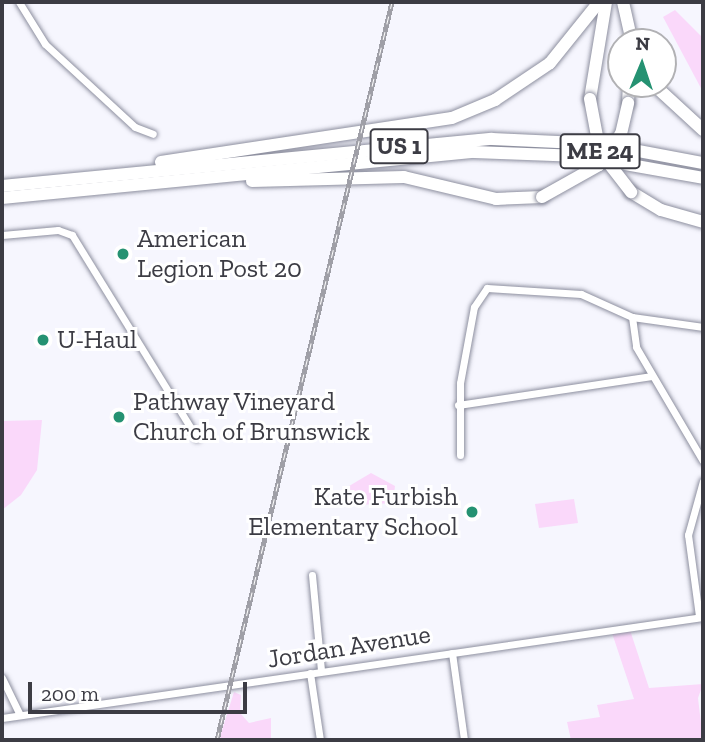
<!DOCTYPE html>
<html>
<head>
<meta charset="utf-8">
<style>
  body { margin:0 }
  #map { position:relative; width:705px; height:742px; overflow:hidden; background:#f6f6fe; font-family:"Zilla Slab",serif }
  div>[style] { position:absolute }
  .green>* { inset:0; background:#fad8fa }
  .roads { filter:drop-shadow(0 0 2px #8d8f9f) drop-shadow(0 0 2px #8d8f9f) }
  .minor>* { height:7px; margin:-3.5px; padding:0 3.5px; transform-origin:3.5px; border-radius:3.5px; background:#fff }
  .motorway>* { height:12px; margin:-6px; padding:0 6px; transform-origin:6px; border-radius:6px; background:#fff }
  .rail>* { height:5px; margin-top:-2.5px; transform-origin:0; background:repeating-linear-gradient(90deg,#fff 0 8px,#9f9fa7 0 16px); box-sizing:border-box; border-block:2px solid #9f9fa7 }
  .bridges { filter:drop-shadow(0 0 2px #8d8f9f) drop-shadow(0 0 2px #8d8f9f) }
  .motorway-bridge>* { height:12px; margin:-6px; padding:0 6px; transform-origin:6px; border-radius:6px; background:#fff }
  .dots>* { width:19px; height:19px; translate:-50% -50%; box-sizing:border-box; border:4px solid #fff; border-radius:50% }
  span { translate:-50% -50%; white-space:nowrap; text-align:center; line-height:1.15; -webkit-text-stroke:6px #fff; paint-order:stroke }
  .shield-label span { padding:2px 5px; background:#fff; border:2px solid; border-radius:5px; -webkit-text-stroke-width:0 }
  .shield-label { font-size:24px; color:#3c3c44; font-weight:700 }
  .poi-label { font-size:26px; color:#3c3c44 }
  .left { translate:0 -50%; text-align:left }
  .right { translate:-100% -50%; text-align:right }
  .street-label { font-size:26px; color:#3c3c44 }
  .frame { position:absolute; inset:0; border:4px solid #3c3c44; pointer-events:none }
  .north { position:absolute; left:607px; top:28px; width:70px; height:70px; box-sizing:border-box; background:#fff; border:2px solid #b1b1b4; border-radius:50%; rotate:2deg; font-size:19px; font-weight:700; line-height:28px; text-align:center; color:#3c3c44 }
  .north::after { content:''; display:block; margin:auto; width:24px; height:32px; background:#259272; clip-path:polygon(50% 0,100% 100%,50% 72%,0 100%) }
  .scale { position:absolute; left:28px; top:682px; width:219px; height:32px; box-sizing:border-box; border:4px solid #3c3c44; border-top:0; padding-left:9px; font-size:21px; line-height:24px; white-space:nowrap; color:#3c3c44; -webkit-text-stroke:5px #fff; paint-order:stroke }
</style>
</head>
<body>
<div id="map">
  <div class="green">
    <i style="clip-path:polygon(675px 10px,703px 38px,703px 92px,663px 17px)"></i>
    <i style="clip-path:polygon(42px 420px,37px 470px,21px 495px,2px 510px,2px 421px)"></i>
    <i style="clip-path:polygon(371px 473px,395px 486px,393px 503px,341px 506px,339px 492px)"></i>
    <i style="clip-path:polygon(574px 499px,578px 523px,539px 528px,535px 504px)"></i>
    <i style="clip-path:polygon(630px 630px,649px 688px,703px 684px,698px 698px,703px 740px,571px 740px,567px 722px,600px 717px,597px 705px,634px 699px,612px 633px)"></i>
    <i style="clip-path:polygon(234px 692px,241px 695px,240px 713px,249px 723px,271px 718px,271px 740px,219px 740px)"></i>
  </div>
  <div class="roads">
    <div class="minor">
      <i style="left:19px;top:2px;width:49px;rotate:58.2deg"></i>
      <i style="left:45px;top:44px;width:122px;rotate:42.7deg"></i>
      <i style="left:135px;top:127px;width:19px;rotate:21deg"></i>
      <i style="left:2px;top:235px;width:56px;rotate:-5.1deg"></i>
      <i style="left:58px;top:230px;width:15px;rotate:20deg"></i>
      <i style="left:72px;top:235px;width:238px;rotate:58.4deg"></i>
      <i style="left:632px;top:317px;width:30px;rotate:82deg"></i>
      <i style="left:636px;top:347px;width:132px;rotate:59.6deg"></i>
      <i style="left:458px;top:405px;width:196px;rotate:-8.5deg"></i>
      <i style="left:460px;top:455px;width:72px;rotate:-90deg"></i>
      <i style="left:460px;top:383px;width:77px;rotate:-79.6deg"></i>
      <i style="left:474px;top:307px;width:23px;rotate:-56deg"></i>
      <i style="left:487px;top:288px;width:94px;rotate:3.7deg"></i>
      <i style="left:581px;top:294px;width:56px;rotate:24.3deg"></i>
      <i style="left:632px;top:317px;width:72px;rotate:8deg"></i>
      <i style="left:312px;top:575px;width:96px;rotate:84.6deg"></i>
      <i style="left:699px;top:616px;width:82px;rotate:-97.7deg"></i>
      <i style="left:688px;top:535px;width:56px;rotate:-74.5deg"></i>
      <i style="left:452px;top:653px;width:88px;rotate:82.1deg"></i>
      <i style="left:310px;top:673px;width:68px;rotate:81.5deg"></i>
      <i style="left:2px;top:678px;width:41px;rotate:64.1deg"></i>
      <i style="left:2px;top:718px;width:708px;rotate:-8.2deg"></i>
    </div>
    <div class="motorway">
      <i style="left:623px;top:2px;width:41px;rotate:77.3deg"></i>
      <i style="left:653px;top:84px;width:68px;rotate:42.6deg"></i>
      <i style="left:590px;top:99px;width:98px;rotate:-80.6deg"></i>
      <i style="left:628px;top:103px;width:19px;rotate:-87deg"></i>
      <i style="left:161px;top:162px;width:294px;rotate:-8.6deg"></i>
      <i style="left:452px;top:118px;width:47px;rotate:-22.7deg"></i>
      <i style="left:495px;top:100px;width:66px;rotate:-33.9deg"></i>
      <i style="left:550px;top:63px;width:78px;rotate:-51.2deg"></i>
      <i style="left:252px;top:181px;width:152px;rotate:-1.5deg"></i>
      <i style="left:404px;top:177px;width:95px;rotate:13.4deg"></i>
      <i style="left:496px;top:199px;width:46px;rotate:-2.5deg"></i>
      <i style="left:2px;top:186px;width:492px;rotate:-5.5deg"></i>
      <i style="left:492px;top:139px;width:109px;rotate:2.6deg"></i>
      <i style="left:601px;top:144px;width:104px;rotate:10.6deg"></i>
      <i style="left:631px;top:192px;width:35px;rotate:31deg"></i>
      <i style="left:661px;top:210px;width:44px;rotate:15.9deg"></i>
      <i style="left:2px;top:198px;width:474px;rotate:-5.6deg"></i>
      <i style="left:474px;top:152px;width:106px;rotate:2.2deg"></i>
      <i style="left:580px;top:156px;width:125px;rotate:10.1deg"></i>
    </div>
  </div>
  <div class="rail">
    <i style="left:217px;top:740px;width:758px;rotate:-76.66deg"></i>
  </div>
  <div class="bridges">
    <div class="motorway-bridge">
      <i style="left:590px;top:99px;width:54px;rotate:79.3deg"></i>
      <i style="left:600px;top:152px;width:51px;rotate:52.2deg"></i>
      <i style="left:542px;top:197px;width:65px;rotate:-29.3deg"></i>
      <i style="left:599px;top:165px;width:38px;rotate:-55deg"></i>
      <i style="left:621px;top:134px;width:32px;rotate:-77deg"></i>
    </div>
  </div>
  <div class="dots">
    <i style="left:123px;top:254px;background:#259272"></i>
    <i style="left:43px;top:340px;background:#259272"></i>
    <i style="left:119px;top:417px;background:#259272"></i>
    <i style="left:472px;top:512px;background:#259272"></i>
  </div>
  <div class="shield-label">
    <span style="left:399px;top:146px">US 1</span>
    <span style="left:600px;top:151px">ME 24</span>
  </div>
  <div class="poi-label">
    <span class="left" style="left:137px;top:254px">American<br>Legion Post 20</span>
    <span class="left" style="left:57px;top:340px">U-Haul</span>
    <span class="left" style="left:133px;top:417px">Pathway Vineyard<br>Church of Brunswick</span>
    <span class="right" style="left:458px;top:512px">Kate Furbish<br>Elementary School</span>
  </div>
  <div class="street-label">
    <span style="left:349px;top:647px;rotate:-9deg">Jordan Avenue</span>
  </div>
  <div class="frame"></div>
  <div class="north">N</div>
  <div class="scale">200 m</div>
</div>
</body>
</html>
